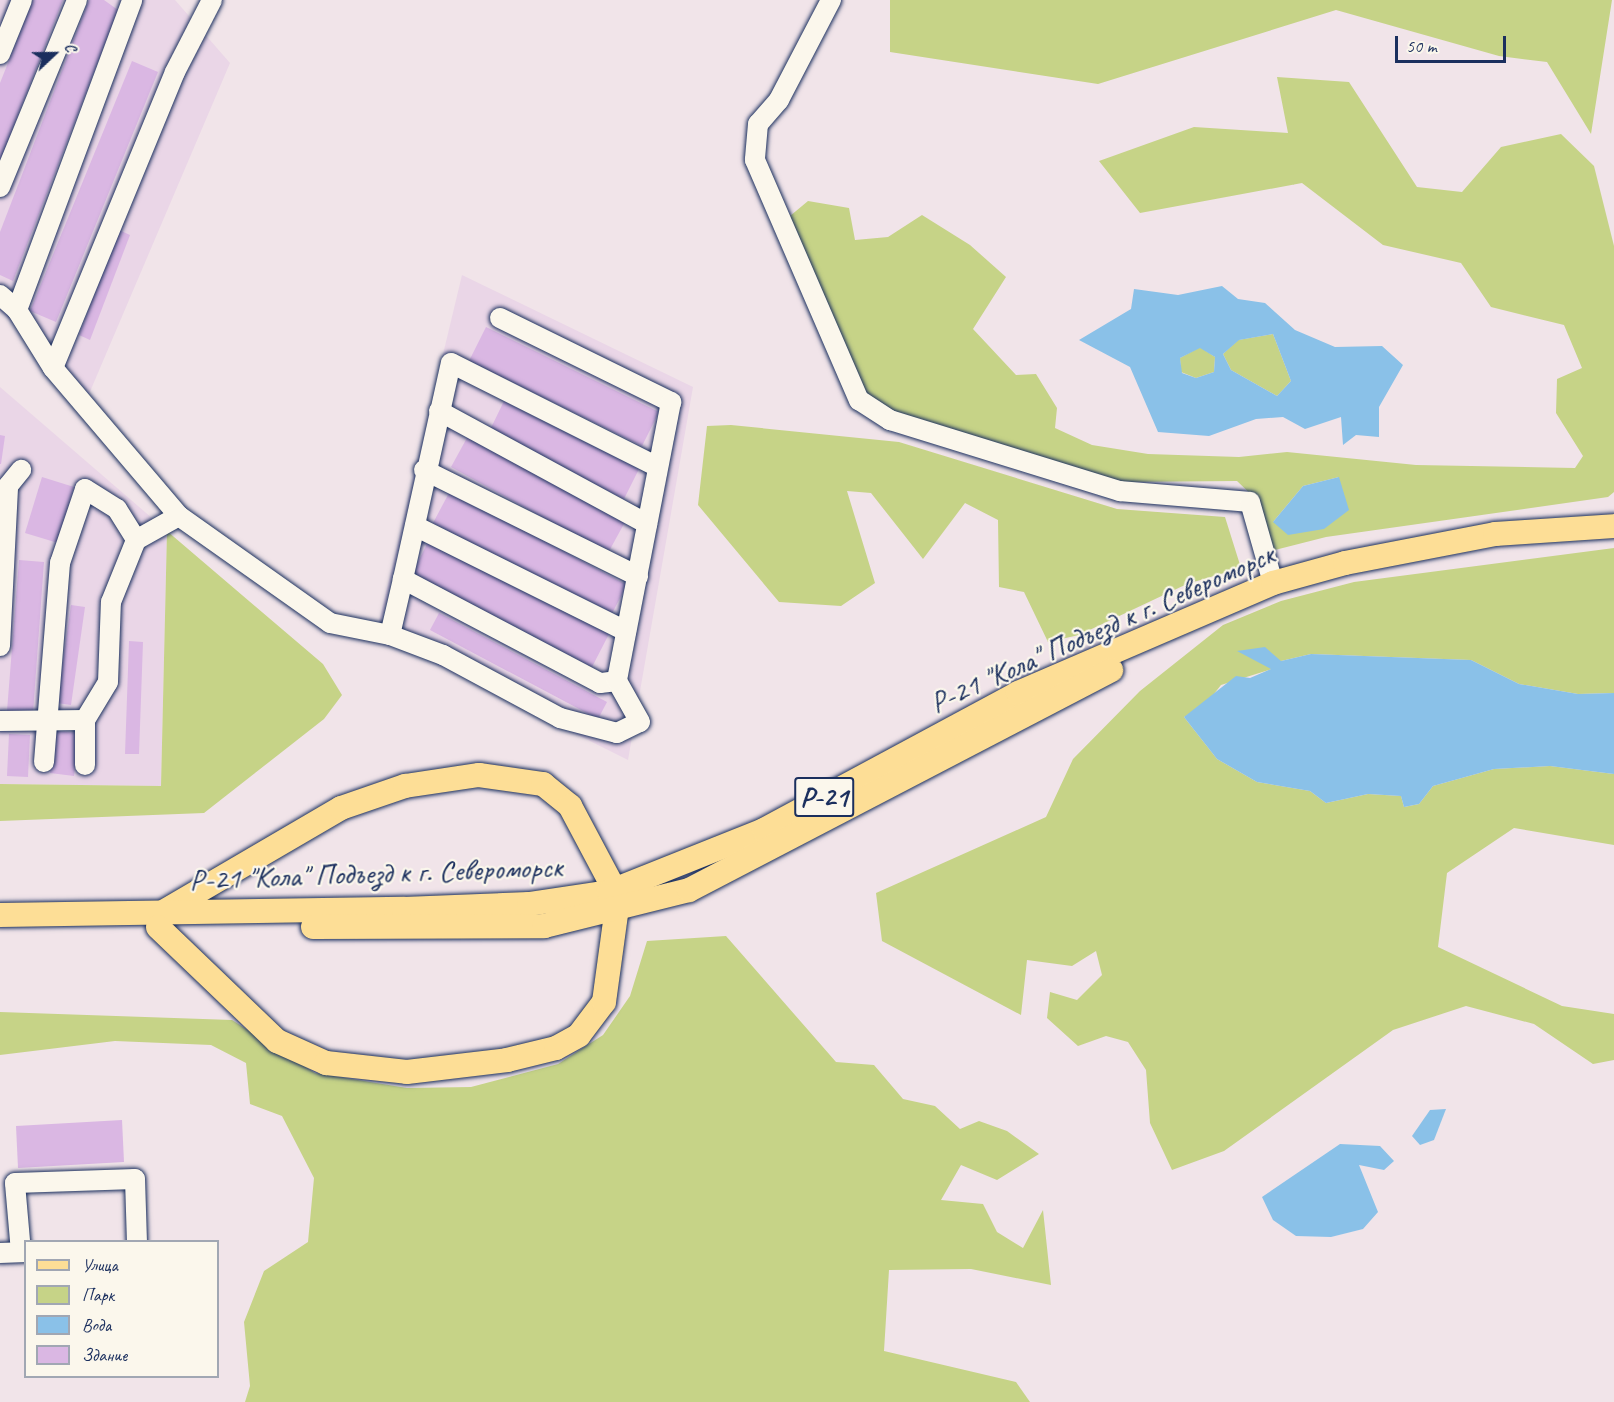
<!DOCTYPE html>
<html>
<head>
<meta charset="utf-8">
<style>
  body { margin:0 }
  #map { position:relative; width:1614px; height:1402px; overflow:hidden; background:#f1e4e9; font-family:Caveat,sans-serif }
  div>[style] { position:absolute }
  .built>* { inset:0; background:#ead6e7 }
  .green>* { inset:0; background:#c6d387 }
  .water>* { inset:0; background:#8ac1e8 }
  .building>* { inset:0; background:#dab7e3 }
  .roads { filter:drop-shadow(0 0 2px #1b2f5e) drop-shadow(0 0 2px #1b2f5e) }
  .minor>* { height:20px; margin:-10px; padding:0 10px; transform-origin:10px; border-radius:10px; background:#fbf7ec }
  .major>* { height:24px; margin:-12px; padding:0 12px; transform-origin:12px; border-radius:12px; background:#fdde96 }
  span { translate:-50% -50%; white-space:nowrap; text-align:center; line-height:1.15; -webkit-text-stroke:4.5px #fbf7ec; paint-order:stroke }
  .shield-label span { padding:2px 4px; background:#fbf7ec; border:2px solid; border-radius:4px; -webkit-text-stroke-width:0 }
  .shield-label { font-size:28px; color:#1b2f5e; font-weight:700 }
  .street-label { font-size:30px; color:#1b2f5e }
  .legend { position:absolute; left:24px; top:1240px; width:195px; height:138px; box-sizing:border-box; background:#fbf7ec; border:2px solid #a1a7b3; margin:0; padding:8px 10px; list-style:none; font-size:18px; color:#1b2f5e }
  .legend li { display:flex; align-items:center; gap:12px; height:30px }
  .legend b { width:30px; border:2px solid #a1a7b3 }
  .north { position:absolute; left:24px; top:24px; width:60px; height:60px; -webkit-text-stroke:4px #fbf7ec; paint-order:stroke; rotate:68deg; font-size:16px; font-weight:700; line-height:24px; text-align:center; color:#1b2f5e }
  .north::after { content:''; display:block; margin:auto; width:21px; height:27px; background:#1b2f5e; clip-path:polygon(50% 0,100% 100%,50% 72%,0 100%) }
  .scale { position:absolute; left:1395px; top:36px; width:111px; height:27px; box-sizing:border-box; border:3px solid #1b2f5e; border-top:0; padding-left:8px; font-size:18px; line-height:21px; white-space:nowrap; color:#1b2f5e; -webkit-text-stroke:4px #fbf7ec; paint-order:stroke }
</style>
</head>
<body>
<div id="map">
  <div class="built">
    <i style="clip-path:polygon(0 0,175px 0,230px 63px,86px 401px,0 310px)"></i>
    <i style="clip-path:polygon(462px 275px,693px 387px,628px 760px,376px 634px)"></i>
    <i style="clip-path:polygon(0 387px,167px 531px,161px 786px,0 784px)"></i>
  </div>
  <div class="green">
    <i style="clip-path:polygon(890px 0,1612px 0,1591px 134px,1547px 62px,1499px 56px,1336px 10px,1098px 84px,890px 52px)"></i>
    <i style="clip-path:polygon(evenodd,1277px 77px,1349px 82px,1417px 187px,1462px 192px,1501px 147px,1561px 134px,1594px 166px,1614px 246px,1614px 492px,1608px 497px,1326px 537px,1271px 551px,1260px 503px,1237px 481px,1119px 482px,892px 411px,866px 394px,790px 216px,808px 201px,849px 208px,855px 240px,888px 237px,922px 215px,970px 245px,1006px 277px,973px 329px,1016px 375px,1036px 374px,1057px 408px,1055px 428px,1092px 445px,1148px 454px,1239px 457px,1287px 452px,1416px 465px,1575px 468px,1583px 456px,1556px 413px,1557px 379px,1582px 368px,1564px 325px,1491px 307px,1461px 263px,1383px 245px,1302px 183px,1140px 213px,1099px 161px,1194px 127px,1288px 133px,1277px 77px,1339px 477px,1273px 522px,1303px 486px,1339px 477px)"></i>
    <i style="clip-path:polygon(1273px 334px,1291px 381px,1277px 396px,1231px 370px,1223px 354px,1238px 340px)"></i>
    <i style="clip-path:polygon(1200px 347px,1215px 357px,1214px 372px,1196px 378px,1181px 372px,1180px 358px)"></i>
    <i style="clip-path:polygon(731px 425px,899px 442px,1117px 509px,1225px 517px,1241px 568px,1187px 584px,1079px 635px,1048px 642px,1024px 592px,999px 587px,998px 520px,965px 503px,923px 559px,871px 493px,847px 491px,875px 583px,841px 606px,779px 602px,698px 505px,707px 426px)"></i>
    <i style="clip-path:polygon(167px 531px,323px 664px,342px 695px,324px 719px,204px 813px,0 821px,0 784px,161px 786px)"></i>
    <i style="clip-path:polygon(1614px 548px,1614px 693px,1578px 694px,1519px 684px,1471px 660px,1311px 654px,1281px 661px,1254px 658px,1272px 669px,1221px 685px,1206px 704px,1184px 717px,1217px 759px,1257px 782px,1310px 791px,1326px 803px,1368px 794px,1401px 796px,1404px 807px,1419px 804px,1433px 786px,1494px 769px,1550px 766px,1614px 774px,1614px 845px,1514px 828px,1447px 873px,1438px 947px,1562px 1006px,1614px 1014px,1614px 1060px,1593px 1064px,1534px 1024px,1466px 1006px,1393px 1030px,1224px 1151px,1172px 1170px,1150px 1123px,1146px 1070px,1128px 1042px,1106px 1036px,1078px 1046px,1047px 1018px,1050px 992px,1077px 1000px,1102px 975px,1096px 951px,1072px 966px,1027px 960px,1021px 1015px,882px 941px,876px 893px,1046px 817px,1073px 759px,1140px 691px,1223px 625px,1281px 601px,1354px 582px)"></i>
    <i style="clip-path:polygon(726px 936px,836px 1062px,874px 1065px,903px 1099px,935px 1106px,960px 1129px,979px 1121px,1007px 1131px,1039px 1154px,997px 1180px,961px 1165px,941px 1200px,983px 1204px,997px 1232px,1023px 1248px,1043px 1210px,1051px 1285px,971px 1269px,889px 1270px,884px 1351px,1016px 1382px,1030px 1402px,245px 1402px,250px 1386px,244px 1322px,264px 1271px,308px 1242px,314px 1178px,282px 1116px,250px 1104px,246px 1063px,211px 1045px,115px 1041px,0 1055px,0 1012px,232px 1020px,315px 1073px,407px 1088px,471px 1087px,558px 1064px,603px 1035px,630px 996px,647px 941px)"></i>
  </div>
  <div class="water">
    <i style="clip-path:polygon(evenodd,1222px 286px,1238px 299px,1265px 303px,1295px 330px,1335px 347px,1382px 346px,1403px 365px,1379px 407px,1379px 437px,1356px 435px,1343px 445px,1341px 417px,1305px 429px,1283px 417px,1256px 419px,1209px 436px,1158px 432px,1130px 367px,1079px 340px,1131px 309px,1134px 289px,1178px 295px,1222px 286px,1273px 334px,1291px 381px,1277px 396px,1231px 370px,1223px 354px,1239px 340px,1273px 334px,1222px 286px,1200px 348px,1215px 357px,1214px 372px,1196px 378px,1182px 373px,1180px 358px,1200px 348px)"></i>
    <i style="clip-path:polygon(1339px 477px,1349px 510px,1324px 529px,1288px 535px,1273px 522px,1303px 486px)"></i>
    <i style="clip-path:polygon(1265px 647px,1281px 661px,1311px 654px,1471px 660px,1519px 684px,1578px 694px,1614px 693px,1614px 774px,1550px 766px,1494px 769px,1433px 786px,1419px 804px,1404px 807px,1401px 796px,1368px 794px,1326px 803px,1310px 791px,1257px 782px,1217px 759px,1184px 717px,1236px 676px,1250px 678px,1271px 669px,1237px 651px)"></i>
    <i style="clip-path:polygon(1446px 1109px,1434px 1140px,1420px 1145px,1412px 1136px,1430px 1110px)"></i>
    <i style="clip-path:polygon(1340px 1144px,1380px 1146px,1394px 1161px,1384px 1170px,1359px 1165px,1378px 1212px,1363px 1229px,1331px 1237px,1296px 1236px,1273px 1220px,1262px 1197px)"></i>
  </div>
  <div class="building">
    <i style="clip-path:polygon(33px 0,63px 0,0 161px,0 83px)"></i>
    <i style="clip-path:polygon(89px 0,104px 0,118px 10px,13px 281px,0 275px,0 232px)"></i>
    <i style="clip-path:polygon(132px 61px,158px 72px,56px 322px,30px 311px)"></i>
    <i style="clip-path:polygon(119px 230px,130px 235px,90px 340px,79px 335px)"></i>
    <i style="clip-path:polygon(486px 327px,659px 412px,642px 446px,469px 361px)"></i>
    <i style="clip-path:polygon(504px 401px,639px 469px,624px 499px,489px 432px)"></i>
    <i style="clip-path:polygon(0 435px,5px 436px,1px 464px,0 464px)"></i>
    <i style="clip-path:polygon(468px 436px,625px 522px,608px 553px,451px 467px)"></i>
    <i style="clip-path:polygon(42px 477px,74px 487px,58px 543px,25px 533px)"></i>
    <i style="clip-path:polygon(450px 491px,627px 585px,610px 617px,433px 523px)"></i>
    <i style="clip-path:polygon(428px 542px,609px 634px,592px 667px,411px 576px)"></i>
    <i style="clip-path:polygon(19px 560px,44px 562px,33px 713px,7px 711px)"></i>
    <i style="clip-path:polygon(71px 605px,85px 607px,71px 705px,57px 703px)"></i>
    <i style="clip-path:polygon(439px 613px,607px 702px,598px 719px,430px 630px)"></i>
    <i style="clip-path:polygon(129px 641px,143px 642px,139px 754px,125px 754px)"></i>
    <i style="clip-path:polygon(54px 731px,79px 733px,74px 776px,50px 773px)"></i>
    <i style="clip-path:polygon(9px 734px,30px 735px,28px 777px,7px 776px)"></i>
    <i style="clip-path:polygon(122px 1120px,124px 1162px,18px 1168px,16px 1126px)"></i>
  </div>
  <div class="roads">
    <div class="minor">
      <i style="left:831px;top:0;width:113px;rotate:117.5deg"></i>
      <i style="left:779px;top:100px;width:32px;rotate:131deg"></i>
      <i style="left:758px;top:124px;width:36px;rotate:95deg"></i>
      <i style="left:755px;top:160px;width:262px;rotate:66.6deg"></i>
      <i style="left:859px;top:400px;width:37px;rotate:33deg"></i>
      <i style="left:890px;top:420px;width:241px;rotate:17.2deg"></i>
      <i style="left:1120px;top:491px;width:130px;rotate:4.8deg"></i>
      <i style="left:1250px;top:502px;width:84px;rotate:74.1deg"></i>
      <i style="left:0;top:54px;width:58px;rotate:-67.8deg"></i>
      <i style="left:0;top:187px;width:202px;rotate:-67.6deg"></i>
      <i style="left:0;top:295px;width:23px;rotate:41deg"></i>
      <i style="left:17px;top:310px;width:68px;rotate:58.2deg"></i>
      <i style="left:53px;top:368px;width:194px;rotate:49.6deg"></i>
      <i style="left:179px;top:516px;width:185px;rotate:35.3deg"></i>
      <i style="left:330px;top:623px;width:61px;rotate:11.3deg"></i>
      <i style="left:390px;top:635px;width:57px;rotate:20.7deg"></i>
      <i style="left:443px;top:655px;width:133px;rotate:28.3deg"></i>
      <i style="left:560px;top:718px;width:59px;rotate:14.7deg"></i>
      <i style="left:617px;top:733px;width:25px;rotate:-26deg"></i>
      <i style="left:640px;top:722px;width:47px;rotate:-119.3deg"></i>
      <i style="left:617px;top:681px;width:17px;rotate:173deg"></i>
      <i style="left:600px;top:683px;width:223px;rotate:-152.2deg"></i>
      <i style="left:403px;top:579px;width:221px;rotate:-77.5deg"></i>
      <i style="left:451px;top:363px;width:229px;rotate:26.7deg"></i>
      <i style="left:17px;top:310px;width:331px;rotate:-69.6deg"></i>
      <i style="left:500px;top:318px;width:191px;rotate:26.2deg"></i>
      <i style="left:671px;top:402px;width:284px;rotate:101deg"></i>
      <i style="left:53px;top:368px;width:320px;rotate:-67.6deg"></i>
      <i style="left:175px;top:72px;width:81px;rotate:-62.8deg"></i>
      <i style="left:439px;top:411px;width:237px;rotate:28.5deg"></i>
      <i style="left:424px;top:470px;width:239px;rotate:26.4deg"></i>
      <i style="left:415px;top:526px;width:236px;rotate:26.5deg"></i>
      <i style="left:390px;top:635px;width:57px;rotate:-76.9deg"></i>
      <i style="left:0;top:646px;width:160px;rotate:-87.1deg"></i>
      <i style="left:8px;top:486px;width:21px;rotate:-51deg"></i>
      <i style="left:85px;top:720px;width:45px;rotate:90deg"></i>
      <i style="left:0;top:721px;width:85px;rotate:-0.7deg"></i>
      <i style="left:85px;top:720px;width:44px;rotate:-58.8deg"></i>
      <i style="left:108px;top:682px;width:80px;rotate:-87.9deg"></i>
      <i style="left:111px;top:602px;width:67px;rotate:-68deg"></i>
      <i style="left:136px;top:540px;width:49px;rotate:-29.2deg"></i>
      <i style="left:44px;top:762px;width:200px;rotate:-85.4deg"></i>
      <i style="left:60px;top:563px;width:78px;rotate:-71.3deg"></i>
      <i style="left:85px;top:489px;width:38px;rotate:32deg"></i>
      <i style="left:117px;top:509px;width:36px;rotate:58deg"></i>
      <i style="left:21px;top:1252px;width:69px;rotate:-95deg"></i>
      <i style="left:15px;top:1183px;width:120px;rotate:-1.9deg"></i>
      <i style="left:135px;top:1179px;width:63px;rotate:88.2deg"></i>
      <i style="left:0;top:1253px;width:26px;rotate:-2deg"></i>
    </div>
    <div class="major">
      <i style="left:163px;top:912px;width:206px;rotate:-30.3deg"></i>
      <i style="left:341px;top:808px;width:68px;rotate:-19deg"></i>
      <i style="left:405px;top:786px;width:75px;rotate:-8.5deg"></i>
      <i style="left:479px;top:775px;width:65px;rotate:8deg"></i>
      <i style="left:543px;top:784px;width:35px;rotate:39deg"></i>
      <i style="left:570px;top:806px;width:92px;rotate:62deg"></i>
      <i style="left:0;top:915px;width:404px;rotate:-0.9deg"></i>
      <i style="left:404px;top:909px;width:125px;rotate:-2.3deg"></i>
      <i style="left:529px;top:904px;width:81px;rotate:-8.5deg"></i>
      <i style="left:609px;top:892px;width:167px;rotate:-21.8deg"></i>
      <i style="left:764px;top:830px;width:289px;rotate:-28.3deg"></i>
      <i style="left:1018px;top:693px;width:278px;rotate:-23.3deg"></i>
      <i style="left:1273px;top:583px;width:75px;rotate:-15.5deg"></i>
      <i style="left:1345px;top:563px;width:153px;rotate:-10.9deg"></i>
      <i style="left:1495px;top:534px;width:119px;rotate:-3.8deg"></i>
      <i style="left:158px;top:927px;width:165px;rotate:43.8deg"></i>
      <i style="left:277px;top:1041px;width:54px;rotate:24.2deg"></i>
      <i style="left:326px;top:1063px;width:81px;rotate:6.3deg"></i>
      <i style="left:407px;top:1072px;width:101px;rotate:-6.8deg"></i>
      <i style="left:507px;top:1060px;width:50px;rotate:-13.8deg"></i>
      <i style="left:556px;top:1048px;width:26px;rotate:-29deg"></i>
      <i style="left:579px;top:1035px;width:41px;rotate:-52.9deg"></i>
      <i style="left:604px;top:1002px;width:89px;rotate:-82.2deg"></i>
      <i style="left:313px;top:927px;width:231px;rotate:-0.2deg"></i>
      <i style="left:544px;top:926px;width:149px;rotate:-13.9deg"></i>
      <i style="left:689px;top:890px;width:476px;rotate:-27.5deg"></i>
    </div>
  </div>
  <div class="shield-label">
    <span style="left:824px;top:797px">Р-21</span>
  </div>
  <div class="street-label">
    <span style="left:1102px;top:628px;rotate:-24deg">Р-21 "Кола" Подъезд к г. Североморск</span>
    <span style="left:376px;top:873px;rotate:-2deg">Р-21 "Кола" Подъезд к г. Североморск</span>
  </div>
  <ul class="legend">
  <li><b style="height:8px;background:#fdde96"></b>Улица</li>
  <li><b style="height:16px;background:#c6d387"></b>Парк</li>
  <li><b style="height:16px;background:#8ac1e8"></b>Вода</li>
  <li><b style="height:16px;background:#dab7e3"></b>Здание</li>
  </ul>
  <div class="north">С</div>
  <div class="scale">50 m</div>
</div>
</body>
</html>
